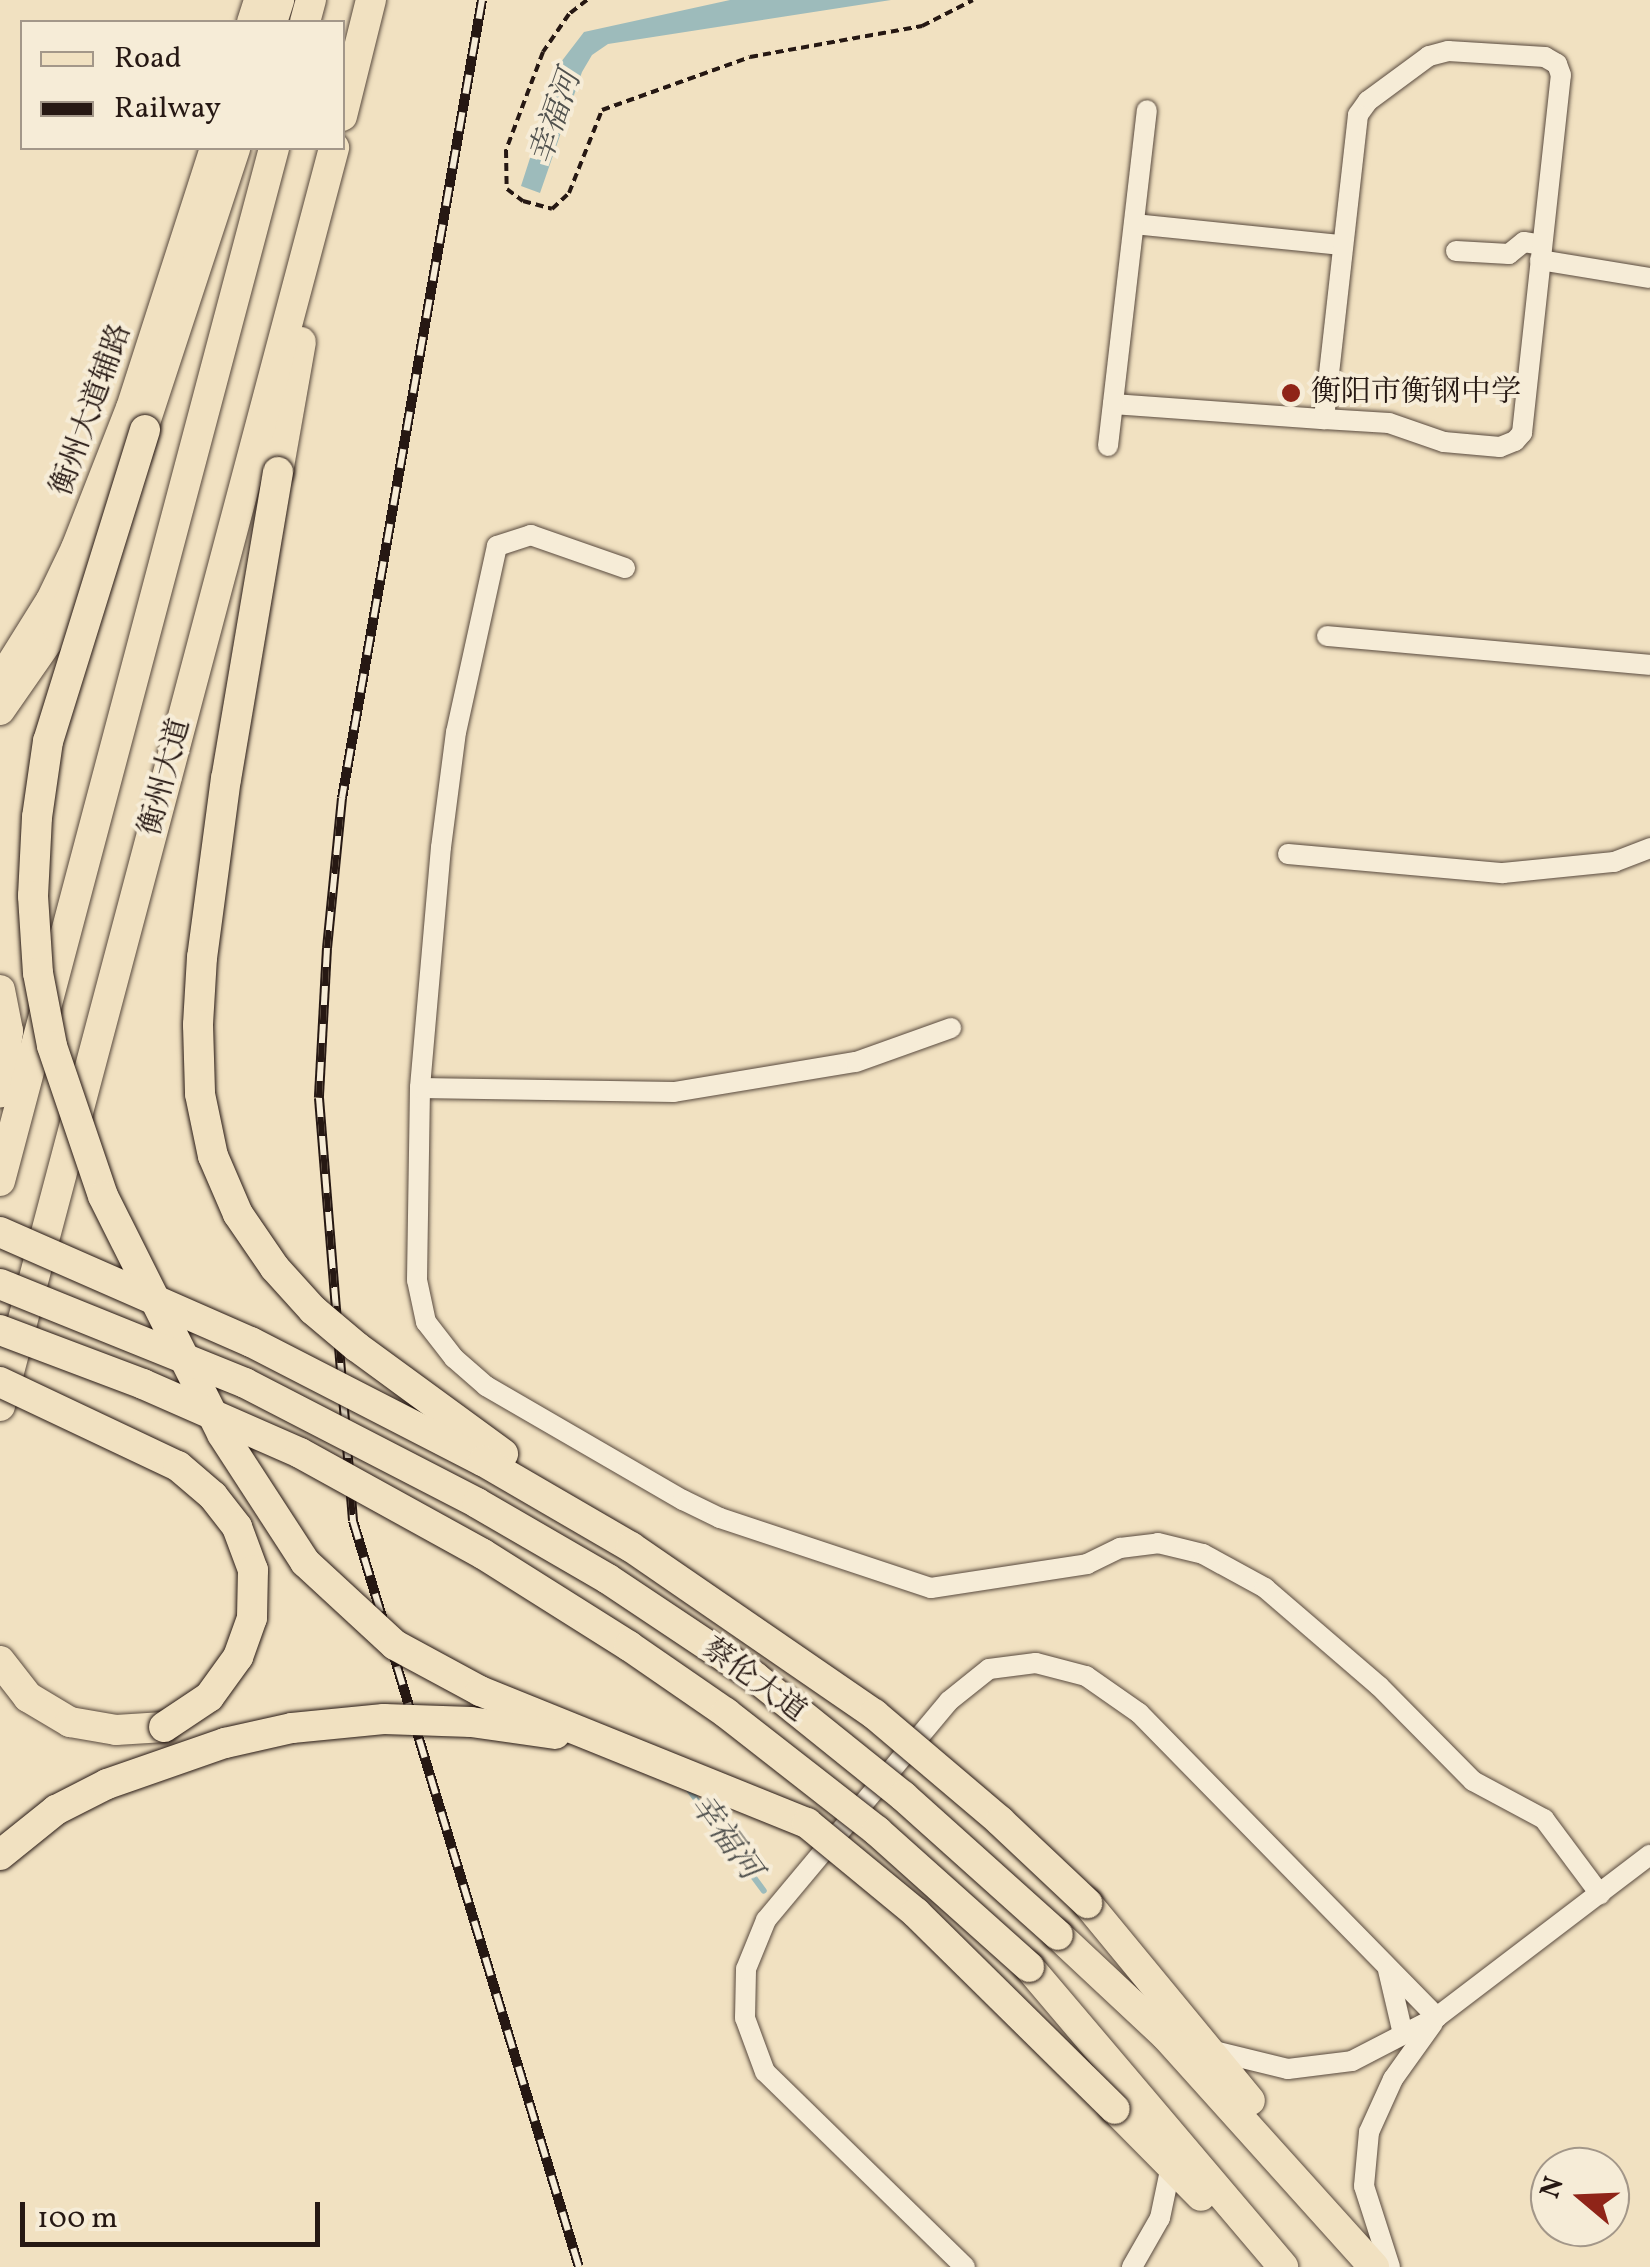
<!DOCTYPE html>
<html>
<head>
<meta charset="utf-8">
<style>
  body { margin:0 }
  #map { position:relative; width:1650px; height:2267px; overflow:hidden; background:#f1e1c1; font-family:Vollkorn,"Noto Serif SC",serif }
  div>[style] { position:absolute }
  .water>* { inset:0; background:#9dbbbb }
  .stream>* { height:6px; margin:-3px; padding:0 3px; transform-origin:3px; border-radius:3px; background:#9dbbbb }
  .path>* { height:4px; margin-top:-2px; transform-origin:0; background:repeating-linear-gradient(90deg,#261813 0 8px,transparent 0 13px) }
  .roads { filter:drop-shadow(0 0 2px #594a3e) drop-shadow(0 0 2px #594a3e) }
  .minor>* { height:20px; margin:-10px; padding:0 10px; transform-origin:10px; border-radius:10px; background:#f6ecd7 }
  .major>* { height:28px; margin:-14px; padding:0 14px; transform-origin:14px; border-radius:14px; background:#f1e1c1 }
  .highway>* { height:30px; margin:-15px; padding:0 15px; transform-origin:15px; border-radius:15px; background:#f1e1c1 }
  .rail>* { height:10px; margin-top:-5px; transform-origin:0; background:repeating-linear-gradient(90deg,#f6ecd7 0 19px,#261813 0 38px); box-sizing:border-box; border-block:2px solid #261813 }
  .bridges { filter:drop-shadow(0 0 2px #261813) drop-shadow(0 0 2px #261813) }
  .highway-bridge>* { height:30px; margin:-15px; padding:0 15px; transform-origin:15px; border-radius:15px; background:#f1e1c1 }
  .dots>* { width:28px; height:28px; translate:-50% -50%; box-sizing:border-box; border:5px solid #f6ecd7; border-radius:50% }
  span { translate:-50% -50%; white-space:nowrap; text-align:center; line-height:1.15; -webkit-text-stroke:8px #f6ecd7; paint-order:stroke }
  .poi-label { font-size:30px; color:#261813 }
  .left { translate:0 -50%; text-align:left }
  .street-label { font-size:30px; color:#261813 }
  .water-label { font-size:32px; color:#50514e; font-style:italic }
  .legend { position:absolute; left:20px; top:20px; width:325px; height:130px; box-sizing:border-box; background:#f6ecd7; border:2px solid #a39789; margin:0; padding:12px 18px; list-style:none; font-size:30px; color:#261813 }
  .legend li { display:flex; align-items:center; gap:20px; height:50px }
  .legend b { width:50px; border:2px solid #a39789 }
  .north { position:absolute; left:1530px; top:2147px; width:100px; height:100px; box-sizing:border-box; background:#f6ecd7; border:2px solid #a39789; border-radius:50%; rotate:289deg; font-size:28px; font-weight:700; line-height:40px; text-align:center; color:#261813 }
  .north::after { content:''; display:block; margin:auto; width:35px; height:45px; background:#8f2418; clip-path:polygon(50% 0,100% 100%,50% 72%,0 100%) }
  .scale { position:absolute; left:20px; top:2202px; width:300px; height:45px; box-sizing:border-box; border:5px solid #261813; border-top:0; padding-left:12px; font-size:30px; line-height:35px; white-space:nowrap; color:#261813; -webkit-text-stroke:8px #f6ecd7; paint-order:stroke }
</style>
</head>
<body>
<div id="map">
  <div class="water">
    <i style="clip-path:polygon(730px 0,891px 0,608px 44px,592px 55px,582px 72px,540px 193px,521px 186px,561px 62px,584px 32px)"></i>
  </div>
  <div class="stream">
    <i style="left:687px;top:1787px;width:129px;rotate:53.5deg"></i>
  </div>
  <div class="path">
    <i style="left:587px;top:0;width:23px;rotate:142deg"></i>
    <i style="left:569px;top:14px;width:46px;rotate:124.4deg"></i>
    <i style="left:543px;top:52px;width:105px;rotate:110.7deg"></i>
    <i style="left:506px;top:150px;width:39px;rotate:89deg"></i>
    <i style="left:507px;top:189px;width:20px;rotate:37deg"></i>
    <i style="left:523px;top:201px;width:30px;rotate:15deg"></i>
    <i style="left:552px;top:209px;width:23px;rotate:-43deg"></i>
    <i style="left:569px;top:193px;width:89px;rotate:-68.3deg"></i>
    <i style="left:602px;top:110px;width:157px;rotate:-19.7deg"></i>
    <i style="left:750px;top:57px;width:175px;rotate:-10.2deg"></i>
    <i style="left:922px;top:26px;width:57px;rotate:-27deg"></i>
  </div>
  <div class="roads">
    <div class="minor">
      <i style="left:1134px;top:224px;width:209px;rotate:5.8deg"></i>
      <i style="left:1456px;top:251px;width:53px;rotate:3.2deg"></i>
      <i style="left:1509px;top:254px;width:19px;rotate:-39deg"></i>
      <i style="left:1524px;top:242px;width:18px;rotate:9deg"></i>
      <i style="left:1540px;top:260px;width:111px;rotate:9.3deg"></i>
      <i style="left:1113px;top:404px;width:212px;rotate:4.1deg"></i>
      <i style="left:1324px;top:419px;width:65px;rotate:3.5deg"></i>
      <i style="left:1389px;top:423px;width:58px;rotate:19.1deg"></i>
      <i style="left:1444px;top:442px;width:56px;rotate:5.1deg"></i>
      <i style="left:1500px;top:447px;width:16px;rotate:-22deg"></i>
      <i style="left:1515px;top:441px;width:11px;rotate:-49deg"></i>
      <i style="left:1522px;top:433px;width:360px;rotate:-83.8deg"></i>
      <i style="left:1561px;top:75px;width:12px;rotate:-110deg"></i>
      <i style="left:1557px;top:64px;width:14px;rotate:-150deg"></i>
      <i style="left:1545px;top:57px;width:97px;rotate:-176.5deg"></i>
      <i style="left:1448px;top:51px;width:20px;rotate:165deg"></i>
      <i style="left:1429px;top:56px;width:76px;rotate:143.6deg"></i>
      <i style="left:1368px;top:101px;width:17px;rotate:126deg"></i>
      <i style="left:1358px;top:115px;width:306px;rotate:96.4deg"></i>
      <i style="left:1108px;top:446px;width:338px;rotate:-83.4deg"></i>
      <i style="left:625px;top:568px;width:100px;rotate:-160.7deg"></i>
      <i style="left:531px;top:535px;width:36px;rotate:162deg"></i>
      <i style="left:497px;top:546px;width:190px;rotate:102.4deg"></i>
      <i style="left:456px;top:732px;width:116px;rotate:97.4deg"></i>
      <i style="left:441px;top:847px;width:242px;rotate:95deg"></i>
      <i style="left:420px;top:1088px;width:192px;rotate:90.9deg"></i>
      <i style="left:417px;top:1280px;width:43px;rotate:77.9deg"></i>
      <i style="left:426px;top:1322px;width:46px;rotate:52.1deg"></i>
      <i style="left:454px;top:1358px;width:43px;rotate:41.2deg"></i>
      <i style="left:486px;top:1386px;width:228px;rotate:30.1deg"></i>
      <i style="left:683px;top:1500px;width:41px;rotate:25.9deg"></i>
      <i style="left:720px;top:1518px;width:222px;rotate:18.4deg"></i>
      <i style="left:931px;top:1588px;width:158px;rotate:-8.7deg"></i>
      <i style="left:1087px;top:1564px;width:37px;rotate:-26deg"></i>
      <i style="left:1120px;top:1548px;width:38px;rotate:-7deg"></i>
      <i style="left:1158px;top:1543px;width:46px;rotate:13.7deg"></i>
      <i style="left:1203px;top:1554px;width:71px;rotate:28.7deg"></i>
      <i style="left:1265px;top:1588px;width:150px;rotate:40.7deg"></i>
      <i style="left:1379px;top:1686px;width:134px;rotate:45.3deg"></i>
      <i style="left:1473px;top:1781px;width:81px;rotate:28.2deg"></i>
      <i style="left:1544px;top:1819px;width:94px;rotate:53.3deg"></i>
      <i style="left:1327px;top:636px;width:324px;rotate:5.1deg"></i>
      <i style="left:1288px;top:854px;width:216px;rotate:5.1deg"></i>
      <i style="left:1503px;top:873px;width:112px;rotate:-5.7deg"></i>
      <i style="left:1614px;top:862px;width:39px;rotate:-21deg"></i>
      <i style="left:420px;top:1088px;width:254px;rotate:0.9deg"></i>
      <i style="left:674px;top:1092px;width:184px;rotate:-9.4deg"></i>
      <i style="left:856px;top:1062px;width:101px;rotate:-19.7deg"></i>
      <i style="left:1388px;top:1970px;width:66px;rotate:76.8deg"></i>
      <i style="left:1210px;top:2050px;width:80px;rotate:13.7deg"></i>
      <i style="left:1288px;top:2069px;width:64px;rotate:-7.1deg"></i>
      <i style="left:1352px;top:2061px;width:96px;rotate:-27.4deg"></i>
      <i style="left:1437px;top:2017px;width:268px;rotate:-37.3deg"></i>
      <i style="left:965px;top:2267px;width:279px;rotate:-135.7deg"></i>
      <i style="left:765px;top:2072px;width:58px;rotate:-110.3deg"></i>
      <i style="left:745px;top:2018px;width:49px;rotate:-88.8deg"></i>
      <i style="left:746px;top:1969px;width:53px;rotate:-67.8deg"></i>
      <i style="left:766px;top:1920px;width:285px;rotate:-50.1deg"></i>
      <i style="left:949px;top:1701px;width:51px;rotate:-38.7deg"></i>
      <i style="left:989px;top:1669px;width:47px;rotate:-7.3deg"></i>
      <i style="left:1036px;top:1663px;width:52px;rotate:14.6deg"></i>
      <i style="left:1086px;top:1676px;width:65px;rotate:34.9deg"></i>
      <i style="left:1139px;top:1713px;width:426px;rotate:45.6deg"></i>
      <i style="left:1132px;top:2267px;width:56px;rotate:-60.3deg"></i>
      <i style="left:1160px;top:2218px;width:53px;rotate:-78.1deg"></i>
      <i style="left:1390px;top:2267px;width:85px;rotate:-107.8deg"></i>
      <i style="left:1364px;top:2186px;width:54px;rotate:-84.7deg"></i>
      <i style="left:1369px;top:2132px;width:58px;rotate:-65.6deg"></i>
      <i style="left:1393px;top:2079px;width:69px;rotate:-54.5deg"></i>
    </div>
    <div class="major">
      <i style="left:251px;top:22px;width:23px;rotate:-72deg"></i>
      <i style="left:0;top:680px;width:94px;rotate:-58deg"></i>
      <i style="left:50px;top:600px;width:58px;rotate:-64.3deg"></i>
      <i style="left:75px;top:548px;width:150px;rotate:-68.6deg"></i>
      <i style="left:130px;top:408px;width:273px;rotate:-72.1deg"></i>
    </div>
    <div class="highway">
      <i style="left:272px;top:22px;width:23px;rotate:-72deg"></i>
      <i style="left:305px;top:22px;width:23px;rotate:-75deg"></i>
      <i style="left:342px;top:116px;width:120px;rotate:-76deg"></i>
      <i style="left:135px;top:453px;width:321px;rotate:-71.8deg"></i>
      <i style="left:278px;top:472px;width:132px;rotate:-80deg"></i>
      <i style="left:0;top:710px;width:100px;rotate:-55.2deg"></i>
      <i style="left:57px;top:628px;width:126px;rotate:-66.1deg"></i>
      <i style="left:0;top:990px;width:42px;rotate:79deg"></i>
      <i style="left:8px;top:1031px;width:62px;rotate:97.5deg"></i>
      <i style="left:0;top:1181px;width:1069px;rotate:-75.14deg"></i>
      <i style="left:0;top:1406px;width:1302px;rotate:-75.13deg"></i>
      <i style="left:0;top:1661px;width:46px;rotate:52.1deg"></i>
      <i style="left:28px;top:1697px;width:49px;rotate:30.8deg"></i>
      <i style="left:70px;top:1722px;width:47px;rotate:9.9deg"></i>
      <i style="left:116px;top:1730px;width:48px;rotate:-3.6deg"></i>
      <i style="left:1087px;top:1903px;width:256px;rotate:50.5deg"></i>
      <i style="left:1058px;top:1935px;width:148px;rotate:43.1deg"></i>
      <i style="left:1166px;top:2036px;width:311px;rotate:48deg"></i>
      <i style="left:1029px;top:1967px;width:393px;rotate:49.7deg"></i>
      <i style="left:1115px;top:2109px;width:122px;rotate:45.3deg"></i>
    </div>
  </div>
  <div class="rail">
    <i style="left:482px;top:0;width:810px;rotate:99.95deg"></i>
    <i style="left:342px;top:798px;width:151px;rotate:95.7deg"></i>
    <i style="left:327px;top:948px;width:150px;rotate:93.1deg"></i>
    <i style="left:319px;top:1098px;width:424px;rotate:85.4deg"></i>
    <i style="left:353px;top:1521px;width:779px;rotate:73.15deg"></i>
  </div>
  <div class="bridges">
    <div class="highway-bridge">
      <i style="left:145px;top:430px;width:326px;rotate:107.3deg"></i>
      <i style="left:48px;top:741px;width:77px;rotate:98.2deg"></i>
      <i style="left:37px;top:817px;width:79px;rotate:92.9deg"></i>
      <i style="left:33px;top:896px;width:77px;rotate:86.3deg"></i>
      <i style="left:38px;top:973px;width:74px;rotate:79.1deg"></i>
      <i style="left:52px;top:1046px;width:158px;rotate:71.2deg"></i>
      <i style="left:103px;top:1196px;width:266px;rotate:63.4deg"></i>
      <i style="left:222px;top:1434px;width:153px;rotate:57deg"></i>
      <i style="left:305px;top:1562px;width:122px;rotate:42.7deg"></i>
      <i style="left:395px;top:1645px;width:97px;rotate:28.4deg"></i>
      <i style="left:480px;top:1691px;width:353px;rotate:22deg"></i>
      <i style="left:807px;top:1823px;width:141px;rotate:39.5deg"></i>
      <i style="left:916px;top:1913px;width:279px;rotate:44.6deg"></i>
      <i style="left:278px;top:472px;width:310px;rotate:99.6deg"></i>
      <i style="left:226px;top:778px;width:181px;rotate:97.6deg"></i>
      <i style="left:202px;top:957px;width:68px;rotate:93.4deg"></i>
      <i style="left:198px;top:1025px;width:69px;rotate:88.3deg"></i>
      <i style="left:200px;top:1094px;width:63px;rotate:78.2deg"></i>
      <i style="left:213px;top:1156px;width:63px;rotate:66.7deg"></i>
      <i style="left:238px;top:1214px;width:65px;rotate:55.6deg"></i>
      <i style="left:275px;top:1268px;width:57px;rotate:47.9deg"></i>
      <i style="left:313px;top:1310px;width:57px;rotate:40.1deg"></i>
      <i style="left:357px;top:1347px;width:181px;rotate:36.2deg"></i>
      <i style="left:0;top:1232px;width:274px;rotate:23.7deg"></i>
      <i style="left:251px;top:1342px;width:261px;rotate:27.2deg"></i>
      <i style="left:483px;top:1461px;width:171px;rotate:30.2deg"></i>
      <i style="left:631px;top:1547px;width:295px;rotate:34.5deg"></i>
      <i style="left:874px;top:1714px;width:165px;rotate:40.3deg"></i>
      <i style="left:1000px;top:1821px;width:120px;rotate:43.3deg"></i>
      <i style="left:0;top:1284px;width:264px;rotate:22deg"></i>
      <i style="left:245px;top:1383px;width:261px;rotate:27.3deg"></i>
      <i style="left:477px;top:1503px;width:151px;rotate:30.1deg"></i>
      <i style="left:608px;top:1579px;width:177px;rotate:33.7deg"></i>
      <i style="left:755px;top:1677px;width:190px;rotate:38.8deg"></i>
      <i style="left:903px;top:1796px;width:208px;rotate:41.9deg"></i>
      <i style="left:0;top:1330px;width:153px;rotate:20.7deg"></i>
      <i style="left:143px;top:1384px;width:171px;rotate:23.7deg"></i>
      <i style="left:300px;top:1453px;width:209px;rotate:28.9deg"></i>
      <i style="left:483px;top:1554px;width:173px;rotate:32.2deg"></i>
      <i style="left:629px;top:1646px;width:118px;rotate:34.6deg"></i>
      <i style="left:726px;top:1713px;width:192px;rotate:38deg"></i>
      <i style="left:877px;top:1831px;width:204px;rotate:41.8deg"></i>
      <i style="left:0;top:1382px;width:197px;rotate:25.3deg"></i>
      <i style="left:178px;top:1466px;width:46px;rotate:40.6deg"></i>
      <i style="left:213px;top:1496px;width:39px;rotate:52deg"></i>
      <i style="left:237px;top:1527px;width:46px;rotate:69.6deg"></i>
      <i style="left:253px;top:1570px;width:48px;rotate:91.2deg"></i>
      <i style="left:252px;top:1618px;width:41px;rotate:109.7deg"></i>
      <i style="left:238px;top:1657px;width:49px;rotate:125.9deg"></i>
      <i style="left:209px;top:1697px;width:54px;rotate:146.3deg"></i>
      <i style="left:0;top:1855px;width:72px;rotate:-38.8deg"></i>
      <i style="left:56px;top:1810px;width:57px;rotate:-27deg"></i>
      <i style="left:107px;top:1784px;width:125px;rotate:-19.2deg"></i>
      <i style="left:225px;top:1743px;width:69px;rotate:-12.6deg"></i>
      <i style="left:292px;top:1728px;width:92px;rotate:-5.6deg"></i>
      <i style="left:384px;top:1719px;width:87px;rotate:2deg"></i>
      <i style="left:471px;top:1722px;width:85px;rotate:8.1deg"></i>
    </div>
  </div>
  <div class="dots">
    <i style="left:1291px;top:393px;background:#8f2418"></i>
  </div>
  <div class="poi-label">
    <span class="left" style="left:1311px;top:393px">衡阳市衡钢中学</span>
  </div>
  <div class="street-label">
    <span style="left:92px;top:410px;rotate:-70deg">衡州大道辅路</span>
    <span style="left:166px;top:777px;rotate:-75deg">衡州大道</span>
    <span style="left:754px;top:1681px;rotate:36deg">蔡伦大道</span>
  </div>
  <div class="water-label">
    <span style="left:557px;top:118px;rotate:-71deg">幸福河</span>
    <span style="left:724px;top:1838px;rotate:54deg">幸福河</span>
  </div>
  <ul class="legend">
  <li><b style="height:12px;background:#f1e1c1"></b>Road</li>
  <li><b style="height:12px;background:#261813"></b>Railway</li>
  </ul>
  <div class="north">N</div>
  <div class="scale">100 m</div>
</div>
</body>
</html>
